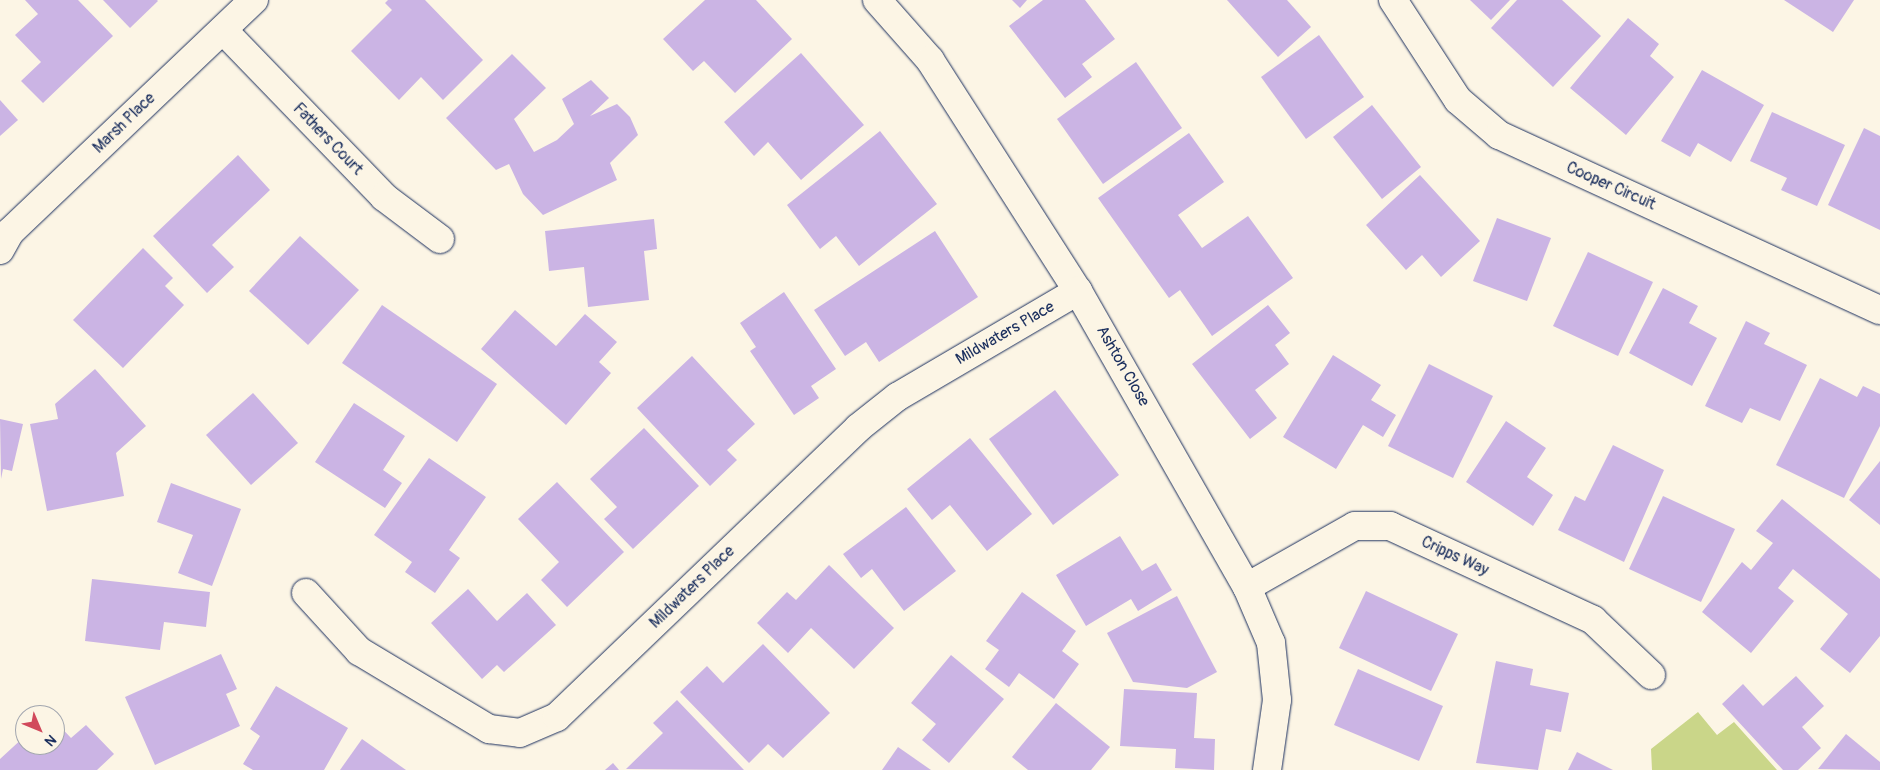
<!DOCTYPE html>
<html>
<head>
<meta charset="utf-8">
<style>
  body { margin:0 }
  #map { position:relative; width:1880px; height:770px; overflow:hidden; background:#fcf5e5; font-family:Pangolin,sans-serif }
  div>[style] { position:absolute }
  .green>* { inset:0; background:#cad689 }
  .building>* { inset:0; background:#cbb4e4 }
  .roads { filter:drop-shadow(0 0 1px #1b2f5e) drop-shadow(0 0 1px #1b2f5e) }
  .minor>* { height:28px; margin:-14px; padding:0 14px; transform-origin:14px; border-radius:14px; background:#fcf5e5 }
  span { translate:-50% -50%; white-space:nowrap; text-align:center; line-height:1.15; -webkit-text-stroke:4.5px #fcf5e5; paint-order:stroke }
  .street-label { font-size:16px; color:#1b2f5e }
  .north { position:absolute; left:15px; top:705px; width:50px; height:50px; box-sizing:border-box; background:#fcf5e5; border:1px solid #a2a6af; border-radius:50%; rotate:135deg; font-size:14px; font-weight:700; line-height:20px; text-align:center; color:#1b2f5e }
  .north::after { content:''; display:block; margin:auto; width:18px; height:22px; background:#d1495b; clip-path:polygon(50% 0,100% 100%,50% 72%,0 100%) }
</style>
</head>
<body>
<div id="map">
  <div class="green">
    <i style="clip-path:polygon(1698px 712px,1717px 735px,1734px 722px,1777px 770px,1652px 770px,1651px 749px)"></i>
  </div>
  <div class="building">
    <i style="clip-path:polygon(25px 0,78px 0,113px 36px,43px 103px,21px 81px,41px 62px,15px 35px,38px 14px)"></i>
    <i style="clip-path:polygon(103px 0,157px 0,158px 1px,130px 28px)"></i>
    <i style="clip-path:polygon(388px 0,425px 0,483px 60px,443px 100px,421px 77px,399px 100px,351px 51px,392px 10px,385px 3px)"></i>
    <i style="clip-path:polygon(705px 0,756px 0,792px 39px,735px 93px,704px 61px,693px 71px,663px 39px)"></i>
    <i style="clip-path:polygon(1012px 0,1027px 0,1020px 8px)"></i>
    <i style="clip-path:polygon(1043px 0,1085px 0,1115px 39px,1082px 64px,1092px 77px,1065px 98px,1009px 26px)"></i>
    <i style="clip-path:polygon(1227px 0,1287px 0,1311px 27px,1278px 57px)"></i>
    <i style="clip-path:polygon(1470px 0,1510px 0,1491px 20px)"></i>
    <i style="clip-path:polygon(1517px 0,1562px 0,1601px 36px,1553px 87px,1491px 28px)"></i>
    <i style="clip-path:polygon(1784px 0,1854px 0,1833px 32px)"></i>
    <i style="clip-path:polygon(1628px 18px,1659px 44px,1650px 56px,1674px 77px,1626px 135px,1570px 88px)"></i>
    <i style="clip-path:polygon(1319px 35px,1364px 97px,1306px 139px,1261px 77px)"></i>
    <i style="clip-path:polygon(801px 53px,864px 125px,801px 180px,768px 142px,754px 156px,724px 122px)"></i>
    <i style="clip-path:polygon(512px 54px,546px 88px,514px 119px,534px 152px,557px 140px,574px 124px,562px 99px,591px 80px,609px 98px,590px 116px,617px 104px,630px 117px,638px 135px,610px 163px,617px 180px,543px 215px,523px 194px,509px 164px,496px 170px,446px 118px)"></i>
    <i style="clip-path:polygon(1136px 62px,1182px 128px,1103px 184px,1057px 119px)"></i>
    <i style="clip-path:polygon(1702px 70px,1764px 105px,1731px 162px,1698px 143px,1690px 157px,1661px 141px)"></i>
    <i style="clip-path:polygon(0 100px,18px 120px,0 136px)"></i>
    <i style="clip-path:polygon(1372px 105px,1421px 167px,1382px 199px,1333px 137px)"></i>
    <i style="clip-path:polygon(1772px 112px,1845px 145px,1817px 206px,1781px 190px,1787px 178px,1750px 161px)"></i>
    <i style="clip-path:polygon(1864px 128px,1880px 136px,1880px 230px,1828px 205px)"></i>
    <i style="clip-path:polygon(880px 131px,937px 204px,859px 266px,836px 236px,820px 249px,787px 205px)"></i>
    <i style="clip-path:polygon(1189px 133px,1224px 182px,1178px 215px,1202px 248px,1248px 216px,1293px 278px,1212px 336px,1180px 290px,1169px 298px,1098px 198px)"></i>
    <i style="clip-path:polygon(238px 155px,270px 190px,212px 245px,234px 267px,207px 293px,153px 236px)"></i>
    <i style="clip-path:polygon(1420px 175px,1480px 241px,1441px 277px,1422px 255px,1406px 270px,1366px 225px)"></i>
    <i style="clip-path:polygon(1497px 218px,1551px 238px,1527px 301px,1473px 281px)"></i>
    <i style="clip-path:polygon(654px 219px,657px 249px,644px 251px,649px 300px,588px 307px,584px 267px,549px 271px,545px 231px)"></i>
    <i style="clip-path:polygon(935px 231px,978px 297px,879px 362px,866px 342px,845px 356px,814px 310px)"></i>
    <i style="clip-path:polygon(300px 236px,359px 290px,308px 345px,249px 291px)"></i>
    <i style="clip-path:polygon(143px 248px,173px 278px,165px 286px,184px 305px,123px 368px,73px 320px)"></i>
    <i style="clip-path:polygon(1588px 252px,1653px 282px,1618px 356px,1553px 326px)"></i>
    <i style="clip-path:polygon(1663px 288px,1698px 306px,1689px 323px,1717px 338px,1692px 386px,1629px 353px)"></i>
    <i style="clip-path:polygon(784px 292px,836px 369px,811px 386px,819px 398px,794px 415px,750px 351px,756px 347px,740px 323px)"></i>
    <i style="clip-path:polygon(382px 305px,497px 384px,457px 442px,342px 363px)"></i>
    <i style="clip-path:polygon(1268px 305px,1290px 333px,1275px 345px,1289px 364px,1255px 390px,1277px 418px,1250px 439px,1192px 364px)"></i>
    <i style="clip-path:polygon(515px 310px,556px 346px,585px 314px,617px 342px,599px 362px,611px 373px,566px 425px,481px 349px)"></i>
    <i style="clip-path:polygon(1746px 321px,1770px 333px,1764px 344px,1807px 365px,1780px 421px,1750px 408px,1742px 423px,1705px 406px)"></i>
    <i style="clip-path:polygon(1333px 355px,1381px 385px,1371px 400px,1396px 415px,1383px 437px,1363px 425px,1336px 469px,1283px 437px)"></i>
    <i style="clip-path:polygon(692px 356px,755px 424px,727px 450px,737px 460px,710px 486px,637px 408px)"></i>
    <i style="clip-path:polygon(1429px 364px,1493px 396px,1453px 478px,1388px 446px)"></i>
    <i style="clip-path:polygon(95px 369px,146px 426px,116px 453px,124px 496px,47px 511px,30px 424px,58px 419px,55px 404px)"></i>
    <i style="clip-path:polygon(1820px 378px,1857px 397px,1863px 386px,1880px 394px,1880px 426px,1844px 498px,1776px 465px)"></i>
    <i style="clip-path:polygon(1055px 390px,1119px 475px,1053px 525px,989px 439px)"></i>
    <i style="clip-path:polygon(253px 393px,298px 443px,251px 485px,206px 435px)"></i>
    <i style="clip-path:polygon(354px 403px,405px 436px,383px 470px,402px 483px,385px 508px,315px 462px)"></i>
    <i style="clip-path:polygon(0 419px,23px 424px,12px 471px,3px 469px,1px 479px)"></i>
    <i style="clip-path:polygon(1506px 421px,1546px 448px,1527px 477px,1553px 495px,1533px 526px,1466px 482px)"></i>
    <i style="clip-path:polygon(644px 428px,699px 486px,633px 549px,604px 519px,617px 507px,590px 479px)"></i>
    <i style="clip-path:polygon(970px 438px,1032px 514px,987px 551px,950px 505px,932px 520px,907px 489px)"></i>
    <i style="clip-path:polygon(1613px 445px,1664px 470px,1624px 562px,1558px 530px,1575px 496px,1585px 501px)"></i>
    <i style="clip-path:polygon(429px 458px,486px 497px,449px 550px,460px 558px,435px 593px,405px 572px,412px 562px,374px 535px)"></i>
    <i style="clip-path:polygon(1880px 461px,1880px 525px,1849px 500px)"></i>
    <i style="clip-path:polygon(557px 482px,624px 552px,567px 607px,541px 580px,559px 562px,518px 519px)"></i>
    <i style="clip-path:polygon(171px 483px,241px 509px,212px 586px,178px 573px,193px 535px,157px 522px)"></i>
    <i style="clip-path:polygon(1663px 496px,1735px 529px,1701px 602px,1629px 569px)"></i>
    <i style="clip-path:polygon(1782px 499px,1880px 579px,1880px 636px,1850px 673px,1820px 649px,1848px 614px,1793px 569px,1778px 588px,1794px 601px,1751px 653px,1702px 612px,1742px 562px,1751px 570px,1773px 543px,1756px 531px)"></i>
    <i style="clip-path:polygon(906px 507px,956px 571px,904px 611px,872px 569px,861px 578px,843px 554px)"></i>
    <i style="clip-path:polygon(1120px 536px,1142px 571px,1156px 563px,1172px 590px,1138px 611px,1131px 599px,1086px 626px,1056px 575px)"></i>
    <i style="clip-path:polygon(829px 565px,894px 628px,854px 669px,811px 628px,788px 653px,757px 623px,787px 592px,796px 600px)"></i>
    <i style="clip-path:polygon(92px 579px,210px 592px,206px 627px,164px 622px,160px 650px,85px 641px)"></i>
    <i style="clip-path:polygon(468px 589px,497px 621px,527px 593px,556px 625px,504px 672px,497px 665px,482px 679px,431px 623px)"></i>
    <i style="clip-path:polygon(1366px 591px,1458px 634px,1431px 691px,1339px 648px)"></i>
    <i style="clip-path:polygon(1022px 592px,1076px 631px,1062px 651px,1079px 664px,1054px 699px,1019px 673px,1009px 687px,985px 669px,999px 650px,986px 641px)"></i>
    <i style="clip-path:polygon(1177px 596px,1217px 672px,1187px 688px,1133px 682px,1107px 633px)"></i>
    <i style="clip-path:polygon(763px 644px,830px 713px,783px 758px,768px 744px,749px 763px,680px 692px,707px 666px,723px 683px)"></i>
    <i style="clip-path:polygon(221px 654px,237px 689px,226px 694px,240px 726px,155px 765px,125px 697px)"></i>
    <i style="clip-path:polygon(951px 655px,1004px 699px,949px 763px,922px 740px,936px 724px,911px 703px)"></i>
    <i style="clip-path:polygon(1496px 661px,1533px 669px,1530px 685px,1569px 693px,1561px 732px,1546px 729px,1538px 770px,1476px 763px)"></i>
    <i style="clip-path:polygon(1358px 669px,1443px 706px,1419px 761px,1334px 725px)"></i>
    <i style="clip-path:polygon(1796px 676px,1824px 706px,1802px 727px,1821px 748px,1798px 770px,1783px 770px,1722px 704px,1743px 684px,1763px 706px)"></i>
    <i style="clip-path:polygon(276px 686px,348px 728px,324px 770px,253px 770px,243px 764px,260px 736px,250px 729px)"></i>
    <i style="clip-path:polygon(1124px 689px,1197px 693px,1194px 738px,1215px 739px,1214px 770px,1175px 768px,1176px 749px,1120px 746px)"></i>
    <i style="clip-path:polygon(677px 700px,744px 770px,626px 769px,663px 733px,653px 723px)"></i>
    <i style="clip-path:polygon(1056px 703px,1110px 747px,1091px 770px,1028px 770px,1012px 757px)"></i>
    <i style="clip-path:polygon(55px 721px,71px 738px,86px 725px,114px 754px,97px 770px,0 770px,0 759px,25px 736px,25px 745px,55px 745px)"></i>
    <i style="clip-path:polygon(1846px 734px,1880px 762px,1880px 770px,1818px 769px)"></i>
    <i style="clip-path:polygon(362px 739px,406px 770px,340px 770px)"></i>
    <i style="clip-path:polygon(898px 747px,931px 770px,882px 770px)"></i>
    <i style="clip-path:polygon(1577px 752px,1613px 770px,1568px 770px)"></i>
    <i style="clip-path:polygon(613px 763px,619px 770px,605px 770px)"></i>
  </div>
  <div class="roads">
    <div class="minor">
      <i style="left:877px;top:0;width:80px;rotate:48.5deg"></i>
      <i style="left:930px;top:60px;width:274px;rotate:57.4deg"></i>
      <i style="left:1078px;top:291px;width:341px;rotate:60.3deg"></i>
      <i style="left:1247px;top:587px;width:61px;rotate:66.8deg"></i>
      <i style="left:1271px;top:643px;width:57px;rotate:84deg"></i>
      <i style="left:1277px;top:700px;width:71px;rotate:98.1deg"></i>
      <i style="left:1393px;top:0;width:119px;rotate:57deg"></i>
      <i style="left:1458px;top:100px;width:54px;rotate:40.5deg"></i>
      <i style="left:1499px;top:135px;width:419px;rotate:24.7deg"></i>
      <i style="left:223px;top:30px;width:232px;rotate:46deg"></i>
      <i style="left:384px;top:197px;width:70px;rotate:36.9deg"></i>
      <i style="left:0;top:250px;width:21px;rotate:-61deg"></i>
      <i style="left:10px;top:232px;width:337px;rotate:-43.6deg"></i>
      <i style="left:1247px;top:587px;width:124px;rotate:-29.5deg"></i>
      <i style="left:1355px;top:526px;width:35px"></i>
      <i style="left:1390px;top:526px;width:224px;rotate:24.8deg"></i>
      <i style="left:1593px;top:620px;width:80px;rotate:43.5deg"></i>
      <i style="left:306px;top:593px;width:79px;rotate:47.6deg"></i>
      <i style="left:359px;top:651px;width:152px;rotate:31deg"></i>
      <i style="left:489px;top:729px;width:31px;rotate:7deg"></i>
      <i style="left:520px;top:733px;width:40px;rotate:-23.4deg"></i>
      <i style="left:557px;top:717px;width:417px;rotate:-43.8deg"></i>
      <i style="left:858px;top:428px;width:50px;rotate:-38.5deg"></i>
      <i style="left:897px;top:397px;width:210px;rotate:-30.4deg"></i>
    </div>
  </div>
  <div class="street-label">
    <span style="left:124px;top:123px;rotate:-44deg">Marsh Place</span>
    <span style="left:328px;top:139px;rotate:46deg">Fathers Court</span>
    <span style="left:1611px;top:186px;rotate:24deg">Cooper Circuit</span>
    <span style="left:1005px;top:333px;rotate:-30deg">Mildwaters Place</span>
    <span style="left:1123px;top:366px;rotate:60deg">Ashton Close</span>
    <span style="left:1455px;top:556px;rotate:25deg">Cripps Way</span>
    <span style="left:692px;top:587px;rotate:-44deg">Mildwaters Place</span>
  </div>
  <div class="north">N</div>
</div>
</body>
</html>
